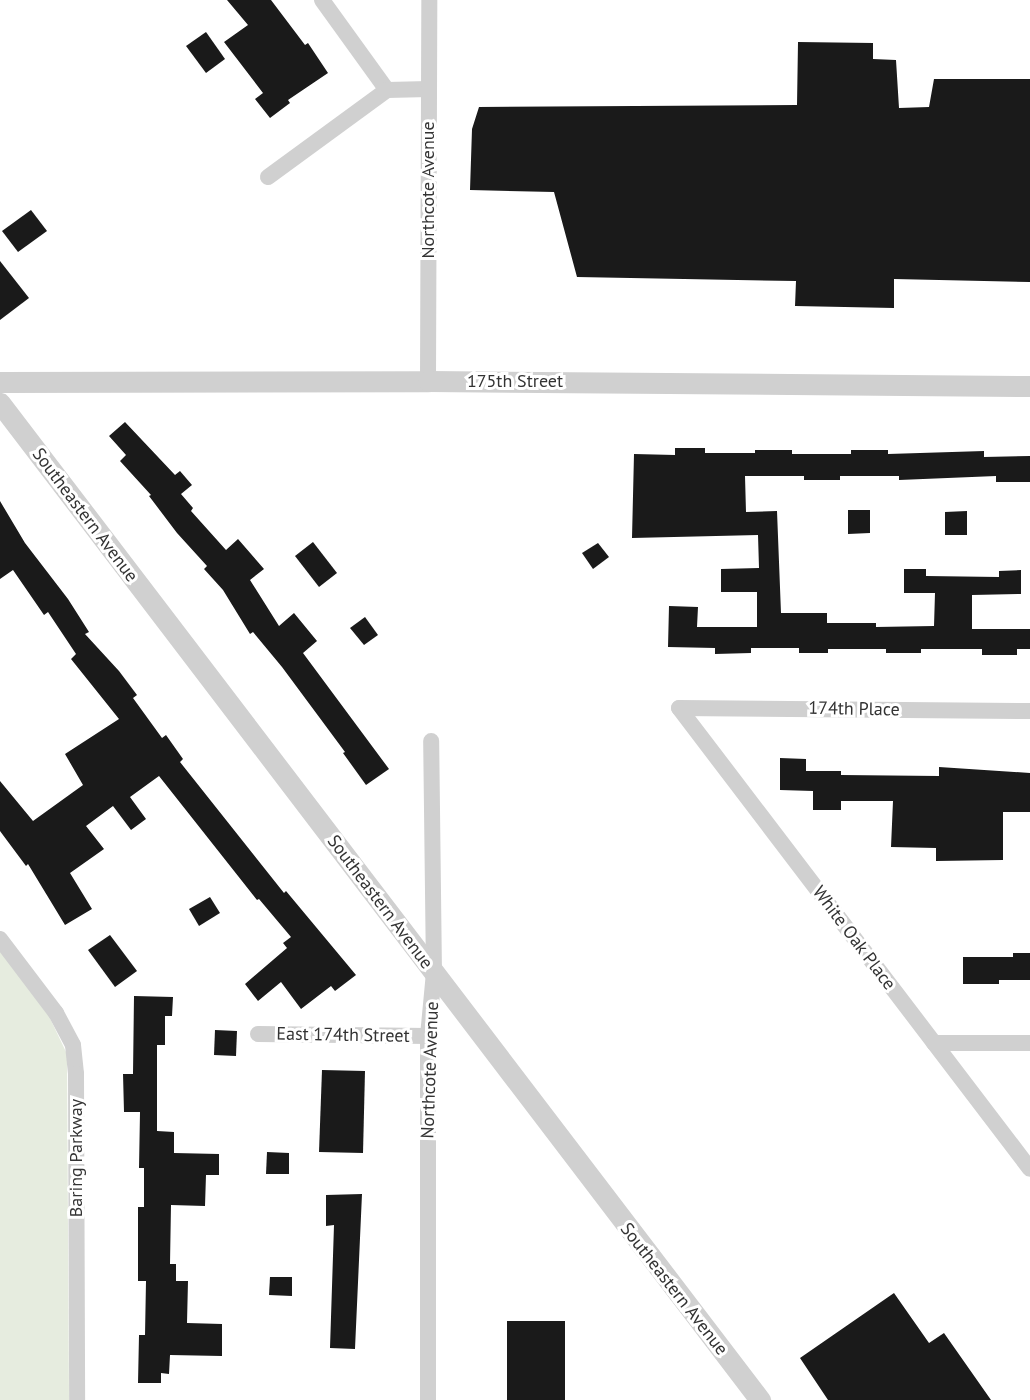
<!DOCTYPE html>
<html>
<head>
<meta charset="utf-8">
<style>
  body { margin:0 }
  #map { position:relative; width:1030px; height:1400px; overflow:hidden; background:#fff; font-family:"PT Sans",sans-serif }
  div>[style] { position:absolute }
  .green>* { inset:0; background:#e6ecdf }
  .building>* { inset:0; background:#1a1a1a }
  .minor>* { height:16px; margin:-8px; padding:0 8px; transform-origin:8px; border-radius:8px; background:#d0d0d0 }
  .tertiary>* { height:21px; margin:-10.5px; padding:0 10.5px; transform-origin:10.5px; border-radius:10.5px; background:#d0d0d0 }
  span { translate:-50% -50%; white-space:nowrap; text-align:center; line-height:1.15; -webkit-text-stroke:6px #fff; paint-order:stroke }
  .street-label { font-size:18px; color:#333 }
</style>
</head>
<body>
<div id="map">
  <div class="green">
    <i style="clip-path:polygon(0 950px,47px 1012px,67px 1054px,69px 1400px,0 1400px)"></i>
  </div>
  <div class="building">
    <i style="clip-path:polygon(227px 0,271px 0,305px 45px,308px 43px,328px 73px,288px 100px,290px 103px,270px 118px,255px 99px,263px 93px,224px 42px,248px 25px)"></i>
    <i style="clip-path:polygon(206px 32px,225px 59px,206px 73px,186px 46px)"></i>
    <i style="clip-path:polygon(798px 42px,873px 43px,873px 59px,896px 60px,899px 108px,929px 107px,934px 79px,1030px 79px,1030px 282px,894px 279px,894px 308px,795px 306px,796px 281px,577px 277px,554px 192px,470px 190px,472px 129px,479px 107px,797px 105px)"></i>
    <i style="clip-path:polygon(31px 210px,47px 231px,18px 252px,2px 231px)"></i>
    <i style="clip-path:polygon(0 261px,29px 298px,0 320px)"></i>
    <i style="clip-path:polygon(125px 422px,175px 475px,180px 471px,192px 485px,181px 494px,193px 508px,191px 511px,226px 550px,238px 539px,264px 569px,250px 580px,279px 626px,294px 613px,317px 641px,303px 653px,389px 769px,366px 785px,343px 753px,345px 752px,282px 667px,253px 632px,250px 634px,223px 590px,204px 569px,207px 566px,177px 533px,149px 496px,151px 495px,120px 461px,126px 455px,109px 436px)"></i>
    <i style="clip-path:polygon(675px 448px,705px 448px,705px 453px,755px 453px,755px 450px,792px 450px,792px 454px,851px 454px,851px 450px,888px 450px,888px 454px,984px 451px,984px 457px,1030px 456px,1030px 482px,996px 482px,996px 476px,899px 480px,899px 476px,840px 476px,840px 480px,804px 480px,804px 476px,745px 476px,746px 512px,777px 511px,781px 613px,827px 613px,827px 623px,876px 623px,876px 627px,934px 626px,935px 593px,904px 593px,904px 569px,926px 569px,926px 576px,999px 577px,999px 571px,1021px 570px,1021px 594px,972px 595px,972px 629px,1030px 629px,1030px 649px,1017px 649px,1017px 655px,982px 655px,982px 649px,921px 649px,921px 653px,886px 653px,886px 649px,828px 649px,828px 653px,799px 653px,799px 648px,751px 648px,751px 653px,715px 654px,715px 648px,668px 647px,669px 606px,698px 607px,697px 627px,757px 627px,757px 592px,721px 592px,721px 569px,759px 568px,758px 535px,632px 538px,634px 454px,675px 455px)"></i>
    <i style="clip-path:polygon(0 501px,25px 543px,68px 599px,89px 632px,85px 634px,119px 671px,137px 695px,133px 698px,162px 738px,166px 735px,183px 759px,180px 762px,284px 893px,286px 891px,356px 975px,335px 991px,331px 986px,301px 1009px,281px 982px,258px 1001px,245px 984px,287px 948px,283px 943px,291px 937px,259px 899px,257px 900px,159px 776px,130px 797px,146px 819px,131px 830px,113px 806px,86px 826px,104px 849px,70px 873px,92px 909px,65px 925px,28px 864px,26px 866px,0 831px,0 781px,33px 821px,83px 785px,65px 754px,119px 719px,71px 659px,76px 654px,48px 612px,44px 615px,13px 570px,0 579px)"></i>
    <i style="clip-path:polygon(848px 510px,870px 510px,870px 533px,848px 534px)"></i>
    <i style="clip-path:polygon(967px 511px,967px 535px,945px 535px,945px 512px)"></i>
    <i style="clip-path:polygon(313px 542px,337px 573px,319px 587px,295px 556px)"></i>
    <i style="clip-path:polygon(598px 543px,609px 557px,593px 569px,582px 553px)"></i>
    <i style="clip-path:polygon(365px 617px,378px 635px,364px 645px,350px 628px)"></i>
    <i style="clip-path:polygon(780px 758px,806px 759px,806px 771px,841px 771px,841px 775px,939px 776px,939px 767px,1030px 773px,1030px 812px,1003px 812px,1003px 860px,936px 861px,936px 848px,891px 847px,893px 801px,841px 801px,841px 810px,813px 810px,813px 791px,780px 790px)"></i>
    <i style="clip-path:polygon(210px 897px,220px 913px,199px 926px,189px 909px)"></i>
    <i style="clip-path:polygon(110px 935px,137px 971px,115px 987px,88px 950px)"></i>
    <i style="clip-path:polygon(1013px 953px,1030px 953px,1030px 980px,999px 980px,999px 984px,963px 984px,963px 957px,1013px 957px)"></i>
    <i style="clip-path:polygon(134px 996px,173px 997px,172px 1016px,165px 1016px,165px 1045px,157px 1045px,157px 1131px,174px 1132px,174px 1153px,219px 1154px,219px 1175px,206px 1175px,205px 1206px,171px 1205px,170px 1264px,176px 1264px,176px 1281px,188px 1281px,187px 1323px,222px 1324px,222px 1356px,170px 1355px,169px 1374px,161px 1373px,161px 1383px,138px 1383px,139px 1335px,145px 1335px,146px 1281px,138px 1281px,138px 1207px,144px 1207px,144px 1168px,139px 1168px,140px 1112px,124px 1112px,123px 1074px,133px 1074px)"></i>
    <i style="clip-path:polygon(215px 1030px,237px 1031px,236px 1056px,214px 1055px)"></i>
    <i style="clip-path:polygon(322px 1070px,365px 1071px,363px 1153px,319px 1152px)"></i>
    <i style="clip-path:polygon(267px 1152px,289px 1153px,289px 1174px,266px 1174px)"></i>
    <i style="clip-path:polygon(362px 1194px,355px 1349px,330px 1348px,334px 1225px,326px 1226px,326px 1195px)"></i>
    <i style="clip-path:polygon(270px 1277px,292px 1277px,292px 1296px,269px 1295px)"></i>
    <i style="clip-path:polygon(894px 1293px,929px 1343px,944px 1333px,991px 1400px,828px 1400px,800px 1358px)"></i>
    <i style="clip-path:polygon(507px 1321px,565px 1321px,565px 1400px,507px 1400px)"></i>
  </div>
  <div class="minor">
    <i style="left:322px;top:0;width:111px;rotate:54.2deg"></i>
    <i style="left:387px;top:90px;width:42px;rotate:-1.4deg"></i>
    <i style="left:268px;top:177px;width:147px;rotate:-36.2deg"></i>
    <i style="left:428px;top:381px;width:381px;rotate:-89.8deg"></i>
    <i style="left:679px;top:708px;width:579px;rotate:52.71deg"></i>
    <i style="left:679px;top:708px;width:351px;rotate:0.5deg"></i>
    <i style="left:0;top:939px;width:93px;rotate:52.9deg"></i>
    <i style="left:56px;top:1013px;width:36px;rotate:62deg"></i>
    <i style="left:73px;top:1045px;width:29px;rotate:84deg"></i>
    <i style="left:76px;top:1074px;width:326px;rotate:89.8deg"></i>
    <i style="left:258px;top:1034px;width:170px;rotate:0.7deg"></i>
    <i style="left:934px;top:1043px;width:96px"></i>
    <i style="left:428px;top:1400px;width:364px;rotate:-90deg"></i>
    <i style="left:428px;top:1036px;width:63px;rotate:-84.6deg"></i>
    <i style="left:434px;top:973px;width:232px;rotate:-90.7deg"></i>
  </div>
  <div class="tertiary">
    <i style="left:0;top:382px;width:428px;rotate:-0.1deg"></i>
    <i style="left:428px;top:381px;width:602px;rotate:0.48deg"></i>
    <i style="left:0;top:403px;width:1254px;rotate:52.68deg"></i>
  </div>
  <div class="street-label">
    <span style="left:428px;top:190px;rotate:-90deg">Northcote Avenue</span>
    <span style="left:515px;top:381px">175th Street</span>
    <span style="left:85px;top:515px;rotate:53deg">Southeastern Avenue</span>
    <span style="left:854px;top:709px;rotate:1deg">174th Place</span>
    <span style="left:380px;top:902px;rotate:53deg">Southeastern Avenue</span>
    <span style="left:854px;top:938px;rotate:53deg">White Oak Place</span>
    <span style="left:343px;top:1035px;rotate:1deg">East 174th Street</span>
    <span style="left:430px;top:1070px;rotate:-88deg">Northcote Avenue</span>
    <span style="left:76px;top:1158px;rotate:-90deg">Baring Parkway</span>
    <span style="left:674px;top:1289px;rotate:52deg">Southeastern Avenue</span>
  </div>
</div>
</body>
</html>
